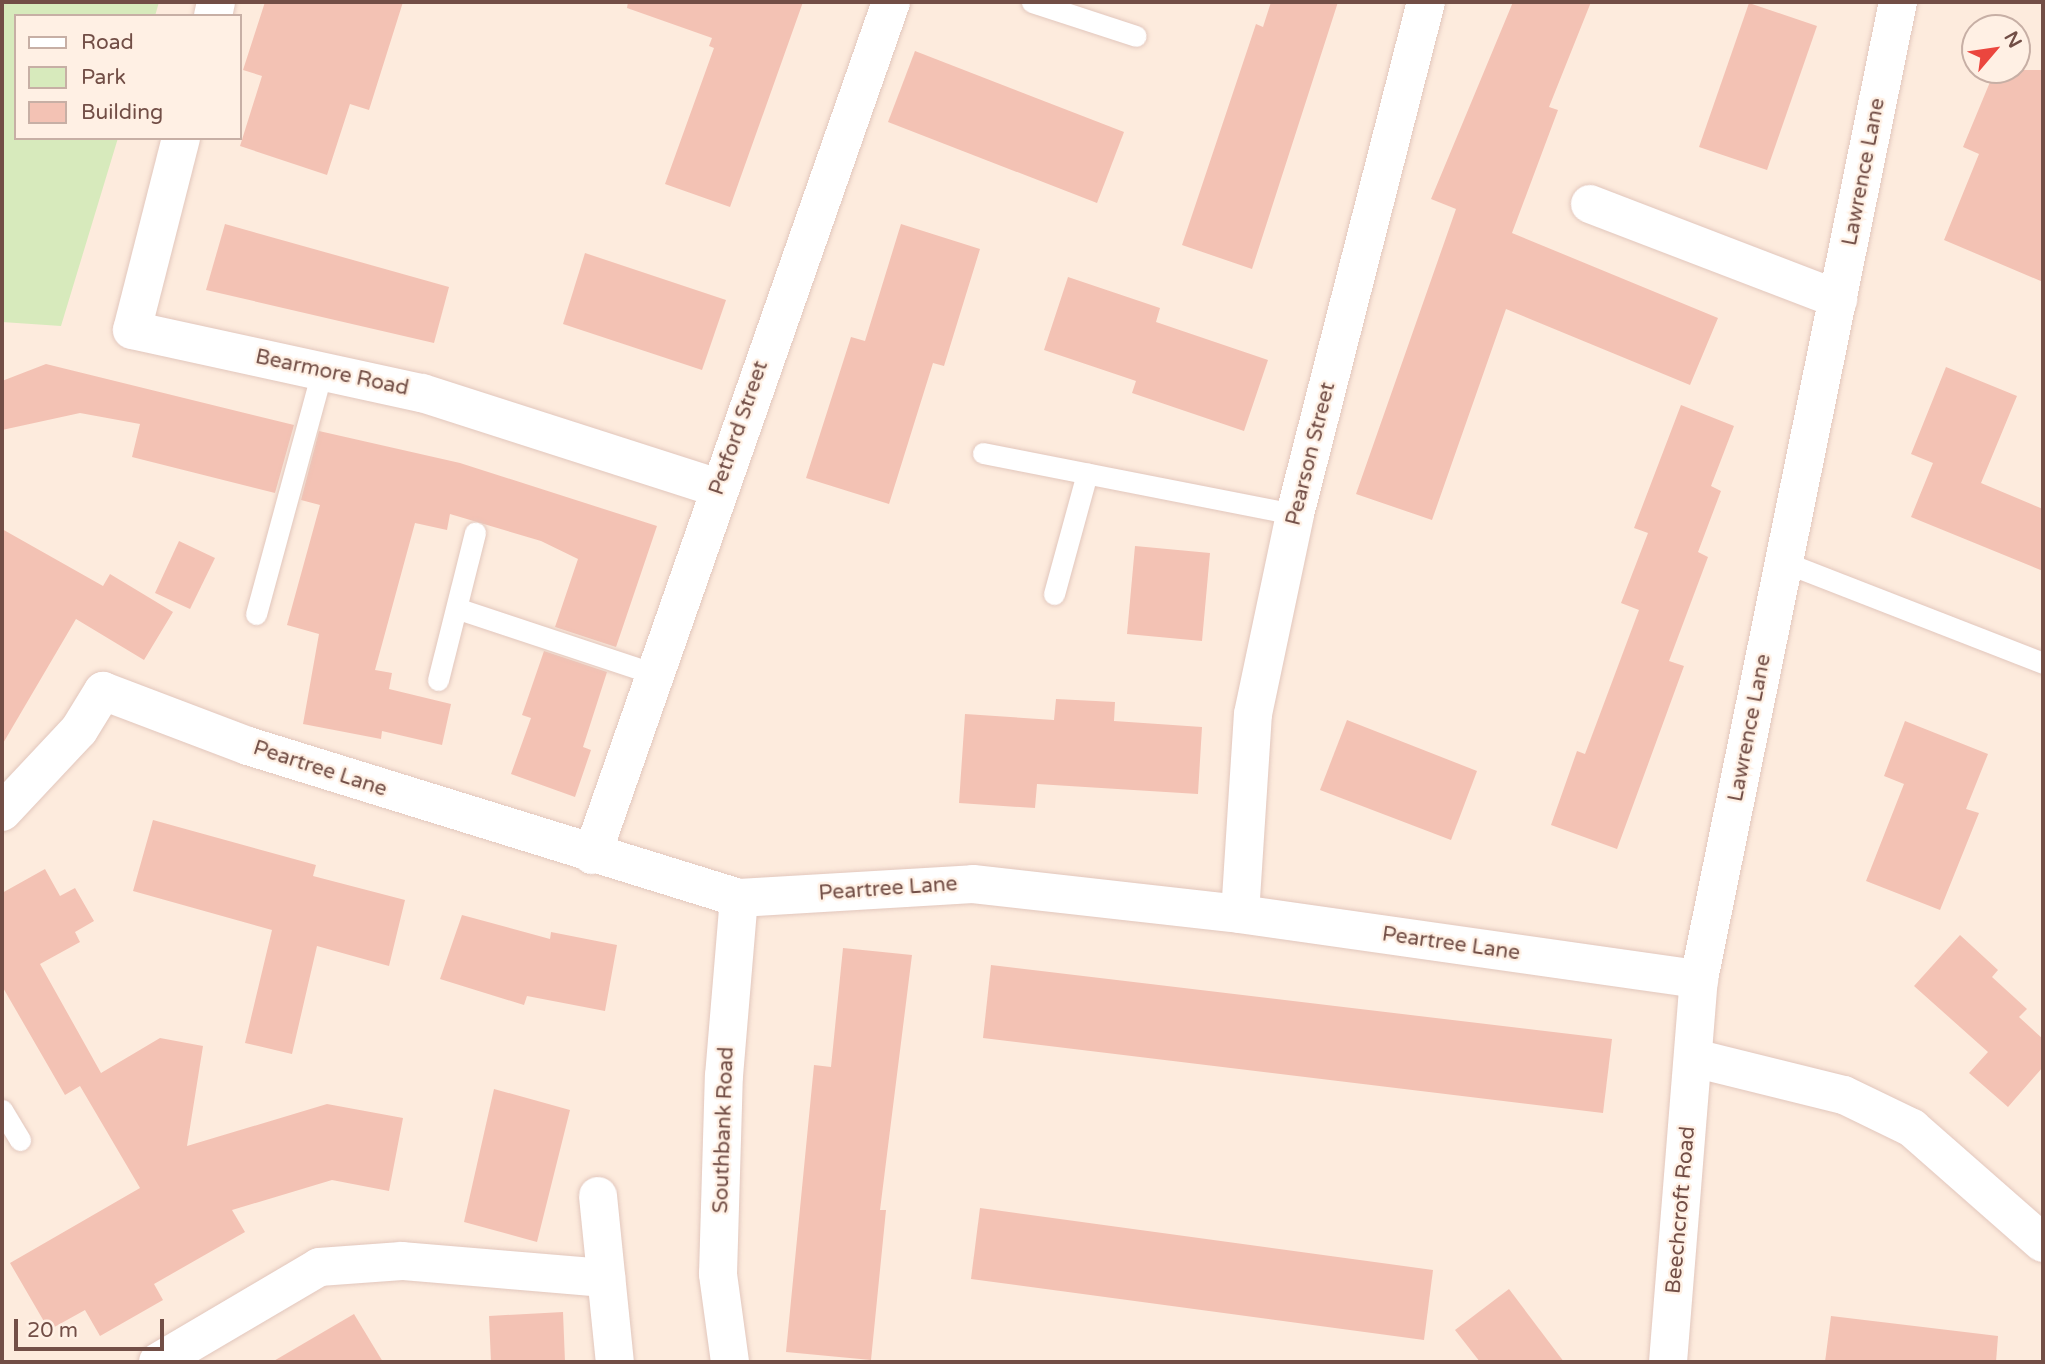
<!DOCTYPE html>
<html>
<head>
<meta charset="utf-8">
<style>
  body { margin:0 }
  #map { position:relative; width:2045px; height:1364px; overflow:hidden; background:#fdebdd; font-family:"Varela Round",sans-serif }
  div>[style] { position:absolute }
  .green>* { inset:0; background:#d7eabc }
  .building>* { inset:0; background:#f3c2b4 }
  .roads { filter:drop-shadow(0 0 2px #e2c7bd) drop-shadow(0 0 2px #e2c7bd) }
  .service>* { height:21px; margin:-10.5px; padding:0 10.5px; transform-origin:10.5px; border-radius:10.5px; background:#fff }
  .minor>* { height:38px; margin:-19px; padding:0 19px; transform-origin:19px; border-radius:19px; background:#fff }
  .tertiary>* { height:38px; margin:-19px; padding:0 19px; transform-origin:19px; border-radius:19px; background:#fff }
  span { translate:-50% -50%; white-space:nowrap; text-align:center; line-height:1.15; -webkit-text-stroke:5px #fff0e4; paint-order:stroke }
  .street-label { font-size:21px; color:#724e46 }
  .frame { position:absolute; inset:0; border:4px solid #724e46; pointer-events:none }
  .legend { position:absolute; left:14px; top:14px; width:228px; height:126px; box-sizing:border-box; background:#fff0e4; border:2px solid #c7afa5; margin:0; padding:9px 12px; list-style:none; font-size:21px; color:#724e46 }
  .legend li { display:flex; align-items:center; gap:14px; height:35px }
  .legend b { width:35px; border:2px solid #c7afa5 }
  .north { position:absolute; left:1961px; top:14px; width:70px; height:70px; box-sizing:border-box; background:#fff0e4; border:2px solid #c7afa5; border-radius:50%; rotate:61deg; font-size:19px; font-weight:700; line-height:28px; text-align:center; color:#724e46 }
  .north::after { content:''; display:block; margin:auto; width:24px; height:32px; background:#eb463e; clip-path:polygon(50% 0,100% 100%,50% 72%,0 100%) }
  .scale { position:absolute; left:14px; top:1319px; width:150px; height:32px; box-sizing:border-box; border:4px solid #724e46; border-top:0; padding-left:9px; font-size:21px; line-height:24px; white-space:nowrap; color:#724e46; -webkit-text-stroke:5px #fff0e4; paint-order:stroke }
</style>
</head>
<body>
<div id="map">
  <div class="green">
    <i style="clip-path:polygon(2px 2px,159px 2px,155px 16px,16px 16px,16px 138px,118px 138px,61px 326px,2px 322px)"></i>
  </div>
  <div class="building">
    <i style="clip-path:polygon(265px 2px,403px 2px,369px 110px,350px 104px,327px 175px,240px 146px,262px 76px,243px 70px)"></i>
    <i style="clip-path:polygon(628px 2px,803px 2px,730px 207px,665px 184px,714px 48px,709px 46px,712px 38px,627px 8px)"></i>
    <i style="clip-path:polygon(1271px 2px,1338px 2px,1252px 269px,1182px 245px,1256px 24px,1263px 27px)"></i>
    <i style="clip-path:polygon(1513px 2px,1591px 2px,1549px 107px,1558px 110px,1512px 233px,1718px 318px,1690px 385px,1506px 309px,1432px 520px,1356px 494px,1456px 209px,1431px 199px)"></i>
    <i style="clip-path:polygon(1749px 3px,1817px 26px,1767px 170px,1699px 147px)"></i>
    <i style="clip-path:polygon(915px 51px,1124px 132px,1097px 203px,888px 122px)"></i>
    <i style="clip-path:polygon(1995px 70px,2043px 70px,2043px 282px,1944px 240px,1979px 154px,1963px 147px)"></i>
    <i style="clip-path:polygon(225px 224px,449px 287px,434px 343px,206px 290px)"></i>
    <i style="clip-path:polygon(901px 224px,980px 249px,944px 366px,933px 363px,889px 504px,806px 478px,851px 337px,865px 341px)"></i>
    <i style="clip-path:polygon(585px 253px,726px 300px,702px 370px,563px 324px)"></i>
    <i style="clip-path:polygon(1068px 277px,1160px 308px,1156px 322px,1268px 360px,1244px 431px,1132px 393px,1136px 381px,1044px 350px)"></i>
    <i style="clip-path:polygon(46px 364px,294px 425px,275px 493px,132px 457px,140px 424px,80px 413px,2px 430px,2px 381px)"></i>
    <i style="clip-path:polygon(1946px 367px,2017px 396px,1981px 483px,2043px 509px,2043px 571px,1911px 517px,1933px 463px,1911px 454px)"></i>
    <i style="clip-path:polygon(1681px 405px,1734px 426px,1711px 486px,1721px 491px,1698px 552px,1708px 557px,1669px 661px,1684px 666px,1617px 849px,1551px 825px,1577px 751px,1585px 754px,1639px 610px,1621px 603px,1648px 533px,1634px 528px)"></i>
    <i style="clip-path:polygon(319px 431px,460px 463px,657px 526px,616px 647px,555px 627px,578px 559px,541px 541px,450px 514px,447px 530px,415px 523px,375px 670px,392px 673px,389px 689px,451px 704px,442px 745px,382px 731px,381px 739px,303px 724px,319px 634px,287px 625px,320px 505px,301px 500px)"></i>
    <i style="clip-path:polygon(2px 529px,103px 586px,110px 574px,173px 612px,144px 660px,76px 619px,2px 745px)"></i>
    <i style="clip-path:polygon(179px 541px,215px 558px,190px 609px,155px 593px)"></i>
    <i style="clip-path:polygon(1135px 546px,1210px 553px,1202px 641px,1127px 634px)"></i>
    <i style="clip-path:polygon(544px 651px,607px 672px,583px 747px,591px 750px,575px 797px,511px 774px,531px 718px,522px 715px)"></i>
    <i style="clip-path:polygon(1056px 699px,1115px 702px,1114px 721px,1202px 727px,1198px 794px,1037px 784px,1035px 808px,959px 803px,965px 714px,1054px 720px)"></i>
    <i style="clip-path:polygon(1347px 720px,1477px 771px,1451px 840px,1320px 790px)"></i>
    <i style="clip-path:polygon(1905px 721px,1988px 754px,1966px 809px,1979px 813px,1940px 910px,1866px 881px,1904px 784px,1884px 776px)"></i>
    <i style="clip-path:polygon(153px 820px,316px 865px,313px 876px,405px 900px,389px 966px,317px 946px,292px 1054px,245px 1043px,272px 930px,133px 891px)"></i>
    <i style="clip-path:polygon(45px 869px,60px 896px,75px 888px,94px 921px,75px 932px,80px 942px,40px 964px,101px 1073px,160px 1038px,203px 1046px,187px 1146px,327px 1104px,403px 1118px,389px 1191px,332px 1180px,232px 1210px,245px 1232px,154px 1284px,163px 1300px,100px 1336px,85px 1310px,49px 1330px,10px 1263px,140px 1188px,80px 1086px,65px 1095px,2px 986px,2px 893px)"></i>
    <i style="clip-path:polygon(462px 915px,550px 939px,551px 932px,617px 945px,605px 1011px,527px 996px,524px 1005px,440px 979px)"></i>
    <i style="clip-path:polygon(1960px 935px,1998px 970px,1992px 977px,2027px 1009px,2019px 1017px,2043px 1039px,2043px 1067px,2008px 1107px,1969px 1073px,1988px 1052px,1914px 986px)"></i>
    <i style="clip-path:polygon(843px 948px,912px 955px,880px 1210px,886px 1210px,871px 1360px,786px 1352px,814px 1065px,831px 1067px)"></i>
    <i style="clip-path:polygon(991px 965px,1612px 1039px,1603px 1113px,983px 1038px)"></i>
    <i style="clip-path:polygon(494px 1089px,570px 1110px,537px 1242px,464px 1222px)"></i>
    <i style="clip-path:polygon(980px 1208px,1433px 1270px,1424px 1340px,971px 1279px)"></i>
    <i style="clip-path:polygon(1509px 1289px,1564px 1362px,1480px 1362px,1455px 1330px)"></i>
    <i style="clip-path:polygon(563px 1312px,565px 1362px,491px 1362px,489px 1316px)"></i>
    <i style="clip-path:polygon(354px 1314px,383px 1362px,272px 1362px)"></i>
    <i style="clip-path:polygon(1831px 1316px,1998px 1336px,1996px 1362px,1825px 1362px)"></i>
  </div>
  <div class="roads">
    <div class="service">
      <i style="left:1032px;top:2px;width:109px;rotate:18.1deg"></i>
      <i style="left:983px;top:453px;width:318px;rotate:11.1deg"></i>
      <i style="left:1784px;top:562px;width:278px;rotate:21.3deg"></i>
      <i style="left:1054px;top:594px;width:125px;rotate:-74.7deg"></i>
      <i style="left:459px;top:609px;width:206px;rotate:18.4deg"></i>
      <i style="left:256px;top:614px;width:252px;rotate:-74.8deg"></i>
      <i style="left:438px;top:680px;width:152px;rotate:-75.9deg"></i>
      <i style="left:2px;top:1110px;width:35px;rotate:59deg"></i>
    </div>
    <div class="minor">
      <i style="left:213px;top:16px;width:14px;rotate:-78deg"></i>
      <i style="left:181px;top:138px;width:198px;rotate:104.3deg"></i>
      <i style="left:132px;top:330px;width:297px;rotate:12.3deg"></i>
      <i style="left:422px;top:393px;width:311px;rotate:17.8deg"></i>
      <i style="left:1590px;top:204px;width:266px;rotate:21deg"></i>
      <i style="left:2px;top:812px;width:112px;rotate:-46.8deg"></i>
      <i style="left:79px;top:730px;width:46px;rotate:-58.4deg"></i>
      <i style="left:103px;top:691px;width:155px;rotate:20.8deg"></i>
      <i style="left:248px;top:746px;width:514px;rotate:17.2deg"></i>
      <i style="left:739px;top:898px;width:234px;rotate:-3.4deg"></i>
      <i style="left:973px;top:884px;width:269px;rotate:6.4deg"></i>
      <i style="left:1240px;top:914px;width:464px;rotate:8.1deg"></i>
      <i style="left:592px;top:855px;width:904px;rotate:-70.68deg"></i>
      <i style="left:1240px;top:914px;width:200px;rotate:-86.3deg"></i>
      <i style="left:1253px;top:714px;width:204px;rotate:-78.1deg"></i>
      <i style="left:1295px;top:514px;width:528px;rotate:-75.65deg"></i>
      <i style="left:1694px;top:1058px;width:154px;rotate:13.9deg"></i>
      <i style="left:1844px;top:1095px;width:76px;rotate:25.9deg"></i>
      <i style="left:1912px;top:1128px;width:174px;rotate:41.3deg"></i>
      <i style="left:598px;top:1196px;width:167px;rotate:84.2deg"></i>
      <i style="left:158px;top:1362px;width:187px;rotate:-30.5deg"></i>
      <i style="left:319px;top:1267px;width:83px;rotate:-4.1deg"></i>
      <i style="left:402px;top:1261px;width:205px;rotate:4.8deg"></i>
      <i style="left:730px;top:1362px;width:89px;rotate:-97.8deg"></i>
      <i style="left:718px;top:1274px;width:198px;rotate:-88.3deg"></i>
      <i style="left:724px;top:1076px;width:179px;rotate:-85.2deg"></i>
    </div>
    <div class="tertiary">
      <i style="left:1668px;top:1362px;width:384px;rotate:-85.4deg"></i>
      <i style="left:1699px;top:979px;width:997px;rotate:-78.49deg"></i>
    </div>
  </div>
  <div class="street-label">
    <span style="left:1864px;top:172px;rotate:-79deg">Lawrence Lane</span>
    <span style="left:332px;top:373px;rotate:12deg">Bearmore Road</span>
    <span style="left:739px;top:428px;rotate:-71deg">Petford Street</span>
    <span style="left:1311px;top:454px;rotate:-76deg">Pearson Street</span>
    <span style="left:1750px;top:728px;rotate:-79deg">Lawrence Lane</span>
    <span style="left:320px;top:769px;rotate:18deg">Peartree Lane</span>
    <span style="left:888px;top:889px;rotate:-4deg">Peartree Lane</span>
    <span style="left:1451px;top:944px;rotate:8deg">Peartree Lane</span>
    <span style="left:724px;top:1130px;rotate:-88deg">Southbank Road</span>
    <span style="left:1681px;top:1210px;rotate:-85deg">Beechcroft Road</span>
  </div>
  <div class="frame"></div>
  <ul class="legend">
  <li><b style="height:9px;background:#fff"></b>Road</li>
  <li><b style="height:19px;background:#d7eabc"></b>Park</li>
  <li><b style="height:19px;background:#f3c2b4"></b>Building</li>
  </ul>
  <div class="north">N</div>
  <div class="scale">20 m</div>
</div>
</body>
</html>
